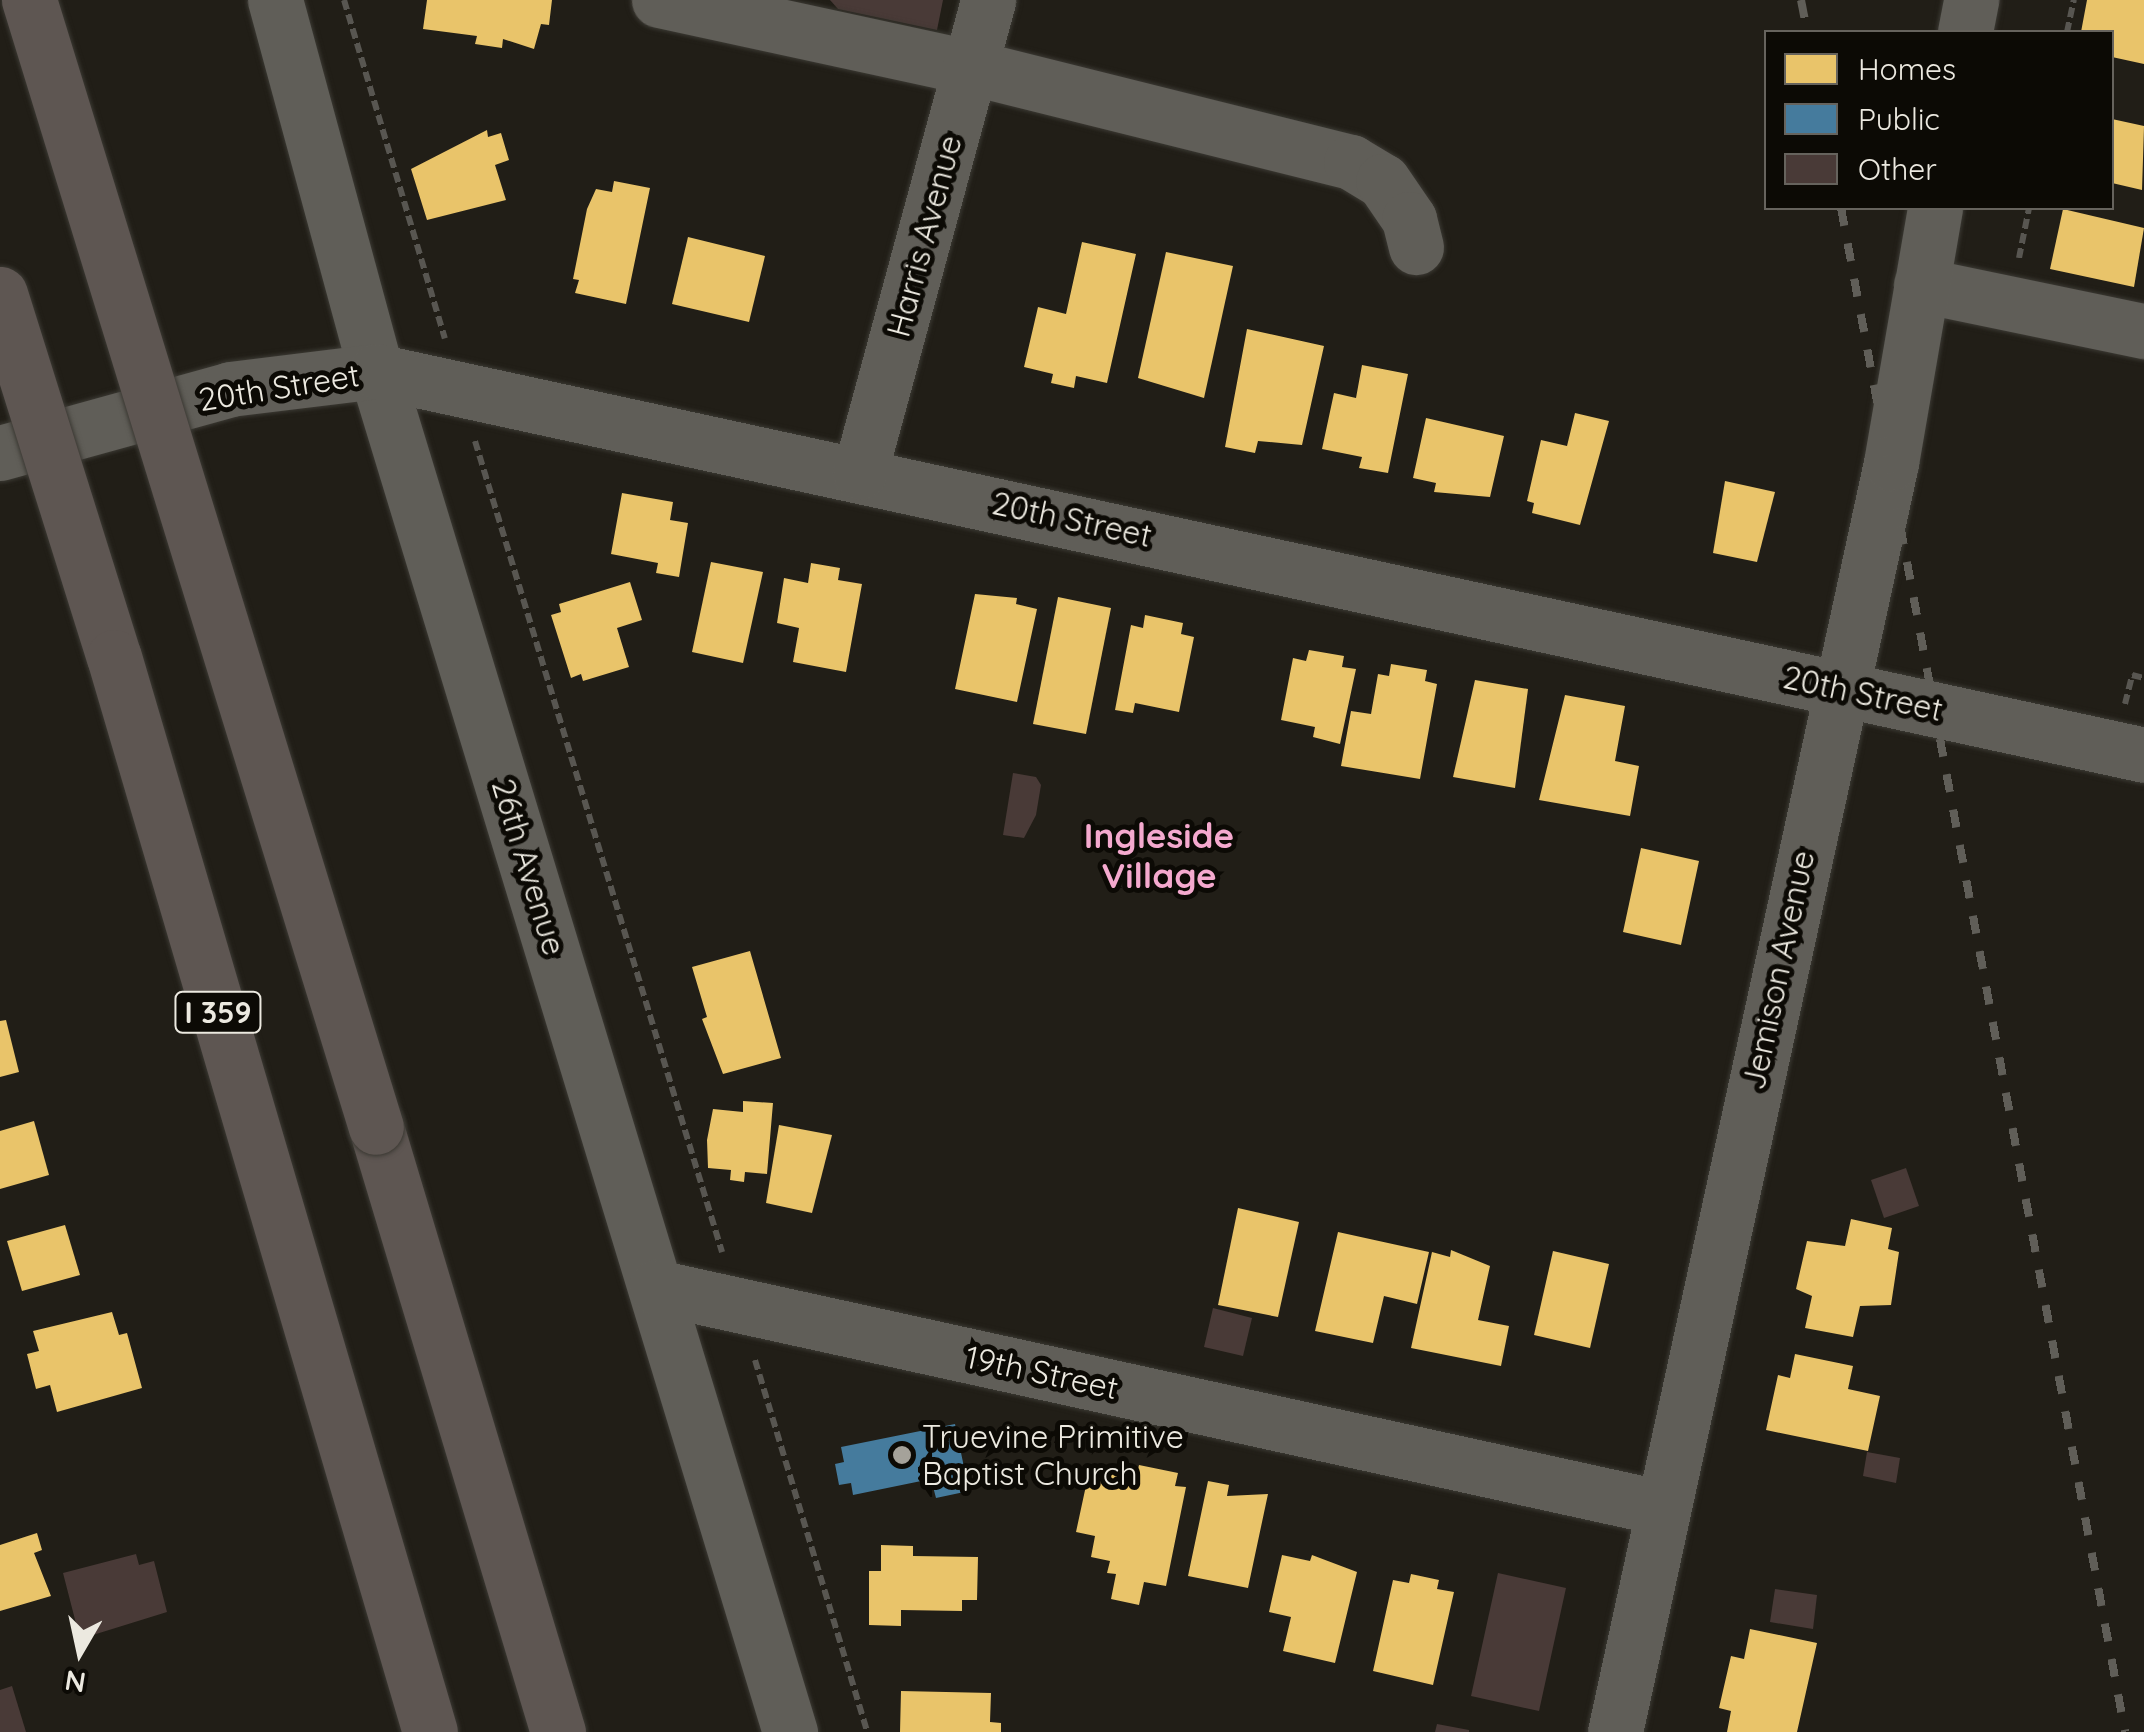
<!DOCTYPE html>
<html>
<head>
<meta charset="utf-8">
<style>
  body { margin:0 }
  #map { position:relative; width:2144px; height:1732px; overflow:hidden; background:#211e17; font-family:Quicksand,sans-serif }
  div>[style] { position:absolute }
  .homes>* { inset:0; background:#e9c46a }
  .public>* { inset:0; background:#457b9d }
  .building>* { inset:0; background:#493a37 }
  .path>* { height:6px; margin-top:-3px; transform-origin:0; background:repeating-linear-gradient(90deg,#585651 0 10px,transparent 0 15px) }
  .roads { filter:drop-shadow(0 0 2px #3b3933) drop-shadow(0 0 2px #3b3933) }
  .minor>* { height:55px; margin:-27.5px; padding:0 27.5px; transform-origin:27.5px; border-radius:27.5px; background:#605e58 }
  .highway>* { height:55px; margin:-27.5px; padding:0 27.5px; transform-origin:27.5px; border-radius:27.5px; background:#5e5652 }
  .rail>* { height:8px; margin-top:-4px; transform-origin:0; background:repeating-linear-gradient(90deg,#605e58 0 18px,transparent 0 36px) }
  .bridges { filter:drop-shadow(0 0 2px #3b3933) drop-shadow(0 0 2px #3b3933) }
  .highway-bridge>* { height:55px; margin:-27.5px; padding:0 27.5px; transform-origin:27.5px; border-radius:27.5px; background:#5e5652 }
  .dots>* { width:28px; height:28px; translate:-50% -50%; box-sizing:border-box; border:5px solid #0c0a05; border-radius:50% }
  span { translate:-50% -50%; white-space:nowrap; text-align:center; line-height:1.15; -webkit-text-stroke:10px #0c0a05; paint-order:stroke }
  .shield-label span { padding:2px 8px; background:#0c0a05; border:2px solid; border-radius:8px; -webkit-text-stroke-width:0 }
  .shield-label { font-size:30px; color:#ece9e0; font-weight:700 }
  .street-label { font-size:32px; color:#ece9e0 }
  .poi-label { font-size:32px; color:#ece9e0 }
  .left { translate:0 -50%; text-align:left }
  .neighbourhood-label { font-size:35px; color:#f4a9ce; font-weight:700 }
  .legend { position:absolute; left:1764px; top:30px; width:350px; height:180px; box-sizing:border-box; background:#0c0a05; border:2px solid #66635d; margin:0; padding:12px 18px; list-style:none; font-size:30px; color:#ece9e0 }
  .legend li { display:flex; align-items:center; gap:20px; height:50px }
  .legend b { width:50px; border:2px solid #66635d }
  .north { position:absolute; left:30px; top:1602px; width:100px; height:100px; -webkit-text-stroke:8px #0c0a05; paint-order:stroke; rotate:189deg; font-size:28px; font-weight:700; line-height:40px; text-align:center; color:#ece9e0 }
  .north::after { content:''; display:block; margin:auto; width:35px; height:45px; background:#ece9e0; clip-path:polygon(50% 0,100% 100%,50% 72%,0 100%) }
</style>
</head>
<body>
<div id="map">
  <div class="homes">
    <i style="clip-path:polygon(427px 0,552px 0,549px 25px,541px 24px,534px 49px,503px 39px,502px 48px,475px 44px,477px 36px,423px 29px)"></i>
    <i style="clip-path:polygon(2087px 0,2144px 0,2144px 64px,2112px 57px,2112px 32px,2081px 32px)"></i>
    <i style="clip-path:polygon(2112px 119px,2144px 126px,2142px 190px,2112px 183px)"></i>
    <i style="clip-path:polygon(487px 130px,488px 137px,501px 133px,509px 160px,495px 165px,506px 200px,427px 220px,411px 169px)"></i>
    <i style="clip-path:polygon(614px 181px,650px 188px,626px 304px,575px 293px,579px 280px,573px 279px,587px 209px,596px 189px,612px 192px)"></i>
    <i style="clip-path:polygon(2063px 209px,2144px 228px,2134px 287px,2050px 269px)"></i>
    <i style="clip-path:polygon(688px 237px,765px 256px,749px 322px,672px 304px)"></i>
    <i style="clip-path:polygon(1082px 242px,1136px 254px,1107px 383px,1076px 376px,1074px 388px,1051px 383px,1053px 374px,1024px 367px,1038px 307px,1066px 314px)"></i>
    <i style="clip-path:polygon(1166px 252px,1233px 266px,1204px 398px,1138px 378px)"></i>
    <i style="clip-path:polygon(1247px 329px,1324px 346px,1302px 445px,1258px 441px,1255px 453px,1225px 447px)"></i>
    <i style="clip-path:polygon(1362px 365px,1408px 374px,1388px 473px,1359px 468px,1362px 457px,1322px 449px,1334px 393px,1356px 398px)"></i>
    <i style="clip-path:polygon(1575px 413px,1609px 421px,1580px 525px,1532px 513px,1534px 503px,1527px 501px,1541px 440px,1567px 446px)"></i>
    <i style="clip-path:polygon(1426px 418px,1504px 436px,1490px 497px,1434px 492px,1436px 483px,1413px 478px)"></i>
    <i style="clip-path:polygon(1725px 481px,1775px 492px,1757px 562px,1713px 553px)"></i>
    <i style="clip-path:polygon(622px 493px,673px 502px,670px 520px,688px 523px,679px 577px,656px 573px,658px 563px,611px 554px)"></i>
    <i style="clip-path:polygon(711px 562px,763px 572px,743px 663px,692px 652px)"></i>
    <i style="clip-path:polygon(811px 563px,840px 568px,838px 580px,862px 584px,846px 672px,793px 662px,799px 628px,777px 623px,784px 578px,808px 583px)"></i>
    <i style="clip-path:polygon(630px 582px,642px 620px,617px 628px,629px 667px,583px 681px,581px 674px,571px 678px,551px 615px,561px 612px,559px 604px)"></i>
    <i style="clip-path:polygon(975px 594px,1017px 598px,1016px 604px,1037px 609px,1017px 702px,955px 689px)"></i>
    <i style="clip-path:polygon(1058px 597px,1111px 608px,1086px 734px,1033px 724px)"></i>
    <i style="clip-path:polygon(1145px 615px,1183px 623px,1181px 634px,1194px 637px,1179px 712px,1135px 703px,1133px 713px,1115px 710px,1131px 625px,1143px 628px)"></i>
    <i style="clip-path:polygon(1309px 650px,1344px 656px,1342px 667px,1356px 669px,1340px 744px,1313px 737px,1315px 727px,1281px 720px,1293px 658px,1306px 661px)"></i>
    <i style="clip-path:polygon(1391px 664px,1427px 670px,1425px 681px,1437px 684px,1420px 779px,1341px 766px,1351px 711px,1371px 714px,1378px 674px,1389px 676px)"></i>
    <i style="clip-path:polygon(1475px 680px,1528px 689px,1515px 788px,1453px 777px)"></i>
    <i style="clip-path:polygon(1565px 695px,1625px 706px,1615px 761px,1639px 766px,1630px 816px,1539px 800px)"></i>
    <i style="clip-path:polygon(1641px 848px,1699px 861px,1681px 945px,1623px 932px)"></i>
    <i style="clip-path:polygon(750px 951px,781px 1058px,723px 1074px,702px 1019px,707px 1017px,692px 967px)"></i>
    <i style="clip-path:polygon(6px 1020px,19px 1072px,0 1077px,0 1021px)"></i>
    <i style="clip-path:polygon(743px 1101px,773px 1103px,767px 1174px,745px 1172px,744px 1182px,730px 1180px,731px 1170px,708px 1168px,707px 1140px,713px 1109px,743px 1112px)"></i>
    <i style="clip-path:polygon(34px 1121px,49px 1175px,0 1189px,0 1131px)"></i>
    <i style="clip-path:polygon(779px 1125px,832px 1135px,812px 1213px,766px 1203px)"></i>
    <i style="clip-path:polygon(1238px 1208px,1299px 1222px,1278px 1317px,1218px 1305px)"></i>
    <i style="clip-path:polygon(1851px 1219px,1892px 1228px,1888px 1249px,1899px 1252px,1891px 1305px,1860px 1306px,1853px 1337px,1805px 1328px,1812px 1296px,1796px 1289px,1807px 1241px,1845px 1246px)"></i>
    <i style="clip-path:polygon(65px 1225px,80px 1275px,22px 1291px,7px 1241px)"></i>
    <i style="clip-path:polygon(1338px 1232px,1429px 1252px,1417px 1304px,1384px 1296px,1373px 1343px,1315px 1331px)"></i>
    <i style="clip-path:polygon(1451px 1250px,1490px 1266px,1478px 1320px,1509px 1326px,1501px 1366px,1411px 1348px,1432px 1252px,1450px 1257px)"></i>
    <i style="clip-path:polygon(1553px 1251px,1609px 1264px,1590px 1348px,1534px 1335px)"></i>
    <i style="clip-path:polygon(112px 1312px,119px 1335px,127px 1333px,142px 1388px,57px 1412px,50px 1385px,36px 1389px,27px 1354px,39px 1351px,33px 1331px)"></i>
    <i style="clip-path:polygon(1795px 1354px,1853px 1366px,1848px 1389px,1880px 1396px,1868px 1451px,1766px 1430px,1778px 1375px,1790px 1378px)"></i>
    <i style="clip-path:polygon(1139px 1465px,1178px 1473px,1175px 1486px,1186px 1487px,1166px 1586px,1144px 1582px,1139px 1605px,1111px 1599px,1116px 1574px,1107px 1573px,1110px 1561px,1091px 1557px,1095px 1536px,1076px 1532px,1090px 1467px,1136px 1477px)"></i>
    <i style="clip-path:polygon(1208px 1481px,1229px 1485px,1227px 1496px,1268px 1494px,1248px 1588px,1188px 1576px)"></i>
    <i style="clip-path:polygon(37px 1533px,42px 1550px,34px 1553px,51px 1596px,0 1611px,0 1545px)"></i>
    <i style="clip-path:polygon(881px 1545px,913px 1546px,913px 1556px,978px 1557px,977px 1600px,962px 1600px,962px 1611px,901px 1610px,901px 1626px,869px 1625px,869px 1571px,881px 1571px)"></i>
    <i style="clip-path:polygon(1282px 1555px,1310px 1561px,1312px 1555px,1357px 1572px,1335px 1663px,1283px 1651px,1291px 1617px,1269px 1612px)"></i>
    <i style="clip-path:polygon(1411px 1574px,1439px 1580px,1437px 1589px,1454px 1592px,1433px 1685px,1373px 1671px,1393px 1580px,1409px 1583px)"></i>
    <i style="clip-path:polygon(1750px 1629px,1817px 1643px,1797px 1732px,1727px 1732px,1731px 1711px,1719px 1708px,1731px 1656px,1744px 1659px)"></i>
    <i style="clip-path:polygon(901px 1691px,991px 1693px,990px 1722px,1001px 1723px,1001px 1732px,900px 1732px)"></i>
  </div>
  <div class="public">
    <i style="clip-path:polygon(955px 1424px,969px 1491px,936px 1498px,931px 1479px,853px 1495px,851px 1483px,839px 1485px,835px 1464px,844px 1462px,841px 1447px)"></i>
  </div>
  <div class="building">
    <i style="clip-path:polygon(830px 0,943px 0,937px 30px,838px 9px)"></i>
    <i style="clip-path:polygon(1013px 773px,1036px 777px,1041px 785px,1036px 815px,1024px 838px,1003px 835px)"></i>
    <i style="clip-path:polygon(1906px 1168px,1919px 1206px,1884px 1218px,1871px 1180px)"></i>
    <i style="clip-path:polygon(1213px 1308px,1252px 1318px,1243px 1356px,1204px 1347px)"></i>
    <i style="clip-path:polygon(1867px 1452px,1900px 1458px,1896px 1483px,1863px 1476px)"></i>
    <i style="clip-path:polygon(136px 1554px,139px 1565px,154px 1561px,167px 1612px,80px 1639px,63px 1573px)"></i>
    <i style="clip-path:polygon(1498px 1573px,1566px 1588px,1539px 1711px,1471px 1696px)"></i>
    <i style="clip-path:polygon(1775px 1589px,1817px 1595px,1813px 1629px,1770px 1622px)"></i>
    <i style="clip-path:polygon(12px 1686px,26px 1732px,0 1732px,0 1690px)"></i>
    <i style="clip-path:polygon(1437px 1724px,1469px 1730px,1469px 1732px,1435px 1732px)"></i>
  </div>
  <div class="path">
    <i style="left:344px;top:0;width:353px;rotate:73.4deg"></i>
    <i style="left:2067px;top:32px;width:33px;rotate:-78deg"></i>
    <i style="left:2019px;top:258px;width:51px;rotate:-78.7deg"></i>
    <i style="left:475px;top:441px;width:848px;rotate:73.06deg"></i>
    <i style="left:2125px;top:704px;width:30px;rotate:-76deg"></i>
    <i style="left:2132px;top:675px;width:12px;rotate:14deg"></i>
    <i style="left:755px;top:1360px;width:388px;rotate:73.2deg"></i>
  </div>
  <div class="roads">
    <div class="minor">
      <i style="left:275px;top:0;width:385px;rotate:74.8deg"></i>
      <i style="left:376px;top:371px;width:1423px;rotate:73.08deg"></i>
      <i style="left:659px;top:0;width:318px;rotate:12.2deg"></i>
      <i style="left:970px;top:67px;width:393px;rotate:14deg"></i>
      <i style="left:1351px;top:162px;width:37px;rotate:31deg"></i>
      <i style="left:1383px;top:181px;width:46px;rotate:55.6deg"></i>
      <i style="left:1409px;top:219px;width:29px;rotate:76deg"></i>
      <i style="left:1965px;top:32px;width:33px;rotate:-79deg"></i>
      <i style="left:1921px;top:285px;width:228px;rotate:11.7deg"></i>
      <i style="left:0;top:453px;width:239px;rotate:-15.5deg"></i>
      <i style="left:230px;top:389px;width:147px;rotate:-7deg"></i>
      <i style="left:376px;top:371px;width:1809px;rotate:12.25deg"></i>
      <i style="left:860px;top:472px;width:489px;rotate:-74.8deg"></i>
      <i style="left:656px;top:1287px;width:1031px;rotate:12.38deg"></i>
      <i style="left:1615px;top:1732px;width:1299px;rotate:-77.73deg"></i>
      <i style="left:1891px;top:463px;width:259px;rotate:-80.2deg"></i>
    </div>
    <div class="highway">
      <i style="left:376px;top:1127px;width:632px;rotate:73.26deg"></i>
    </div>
  </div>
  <div class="rail">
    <i style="left:1801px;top:0;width:33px;rotate:79deg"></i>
    <i style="left:1841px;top:208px;width:1550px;rotate:79.44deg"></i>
  </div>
  <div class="bridges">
    <div class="highway-bridge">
      <i style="left:29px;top:0;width:1179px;rotate:72.89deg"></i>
      <i style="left:0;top:294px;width:380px;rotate:72.6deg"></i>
      <i style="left:114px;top:657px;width:1120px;rotate:73.62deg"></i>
    </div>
  </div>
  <div class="dots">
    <i style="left:902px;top:1455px;background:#a5a29a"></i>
  </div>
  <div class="shield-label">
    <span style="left:218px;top:1012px">I 359</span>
  </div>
  <div class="street-label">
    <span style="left:924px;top:236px;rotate:-75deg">Harris Avenue</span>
    <span style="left:279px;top:387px;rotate:-9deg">20th Street</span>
    <span style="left:1072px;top:519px;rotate:12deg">20th Street</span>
    <span style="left:1863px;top:693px;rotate:12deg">20th Street</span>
    <span style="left:529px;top:867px;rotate:73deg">26th Avenue</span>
    <span style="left:1778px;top:970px;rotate:-78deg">Jemison Avenue</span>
    <span style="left:1042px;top:1372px;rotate:12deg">19th Street</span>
  </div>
  <div class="poi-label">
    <span class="left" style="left:922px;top:1455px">Truevine Primitive<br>Baptist Church</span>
  </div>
  <div class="neighbourhood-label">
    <span style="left:1159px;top:855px">Ingleside<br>Village</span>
  </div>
  <ul class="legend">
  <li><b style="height:28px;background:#e9c46a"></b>Homes</li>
  <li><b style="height:28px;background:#457b9d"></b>Public</li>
  <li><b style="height:28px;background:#493a37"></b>Other</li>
  </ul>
  <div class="north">N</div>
</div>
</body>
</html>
